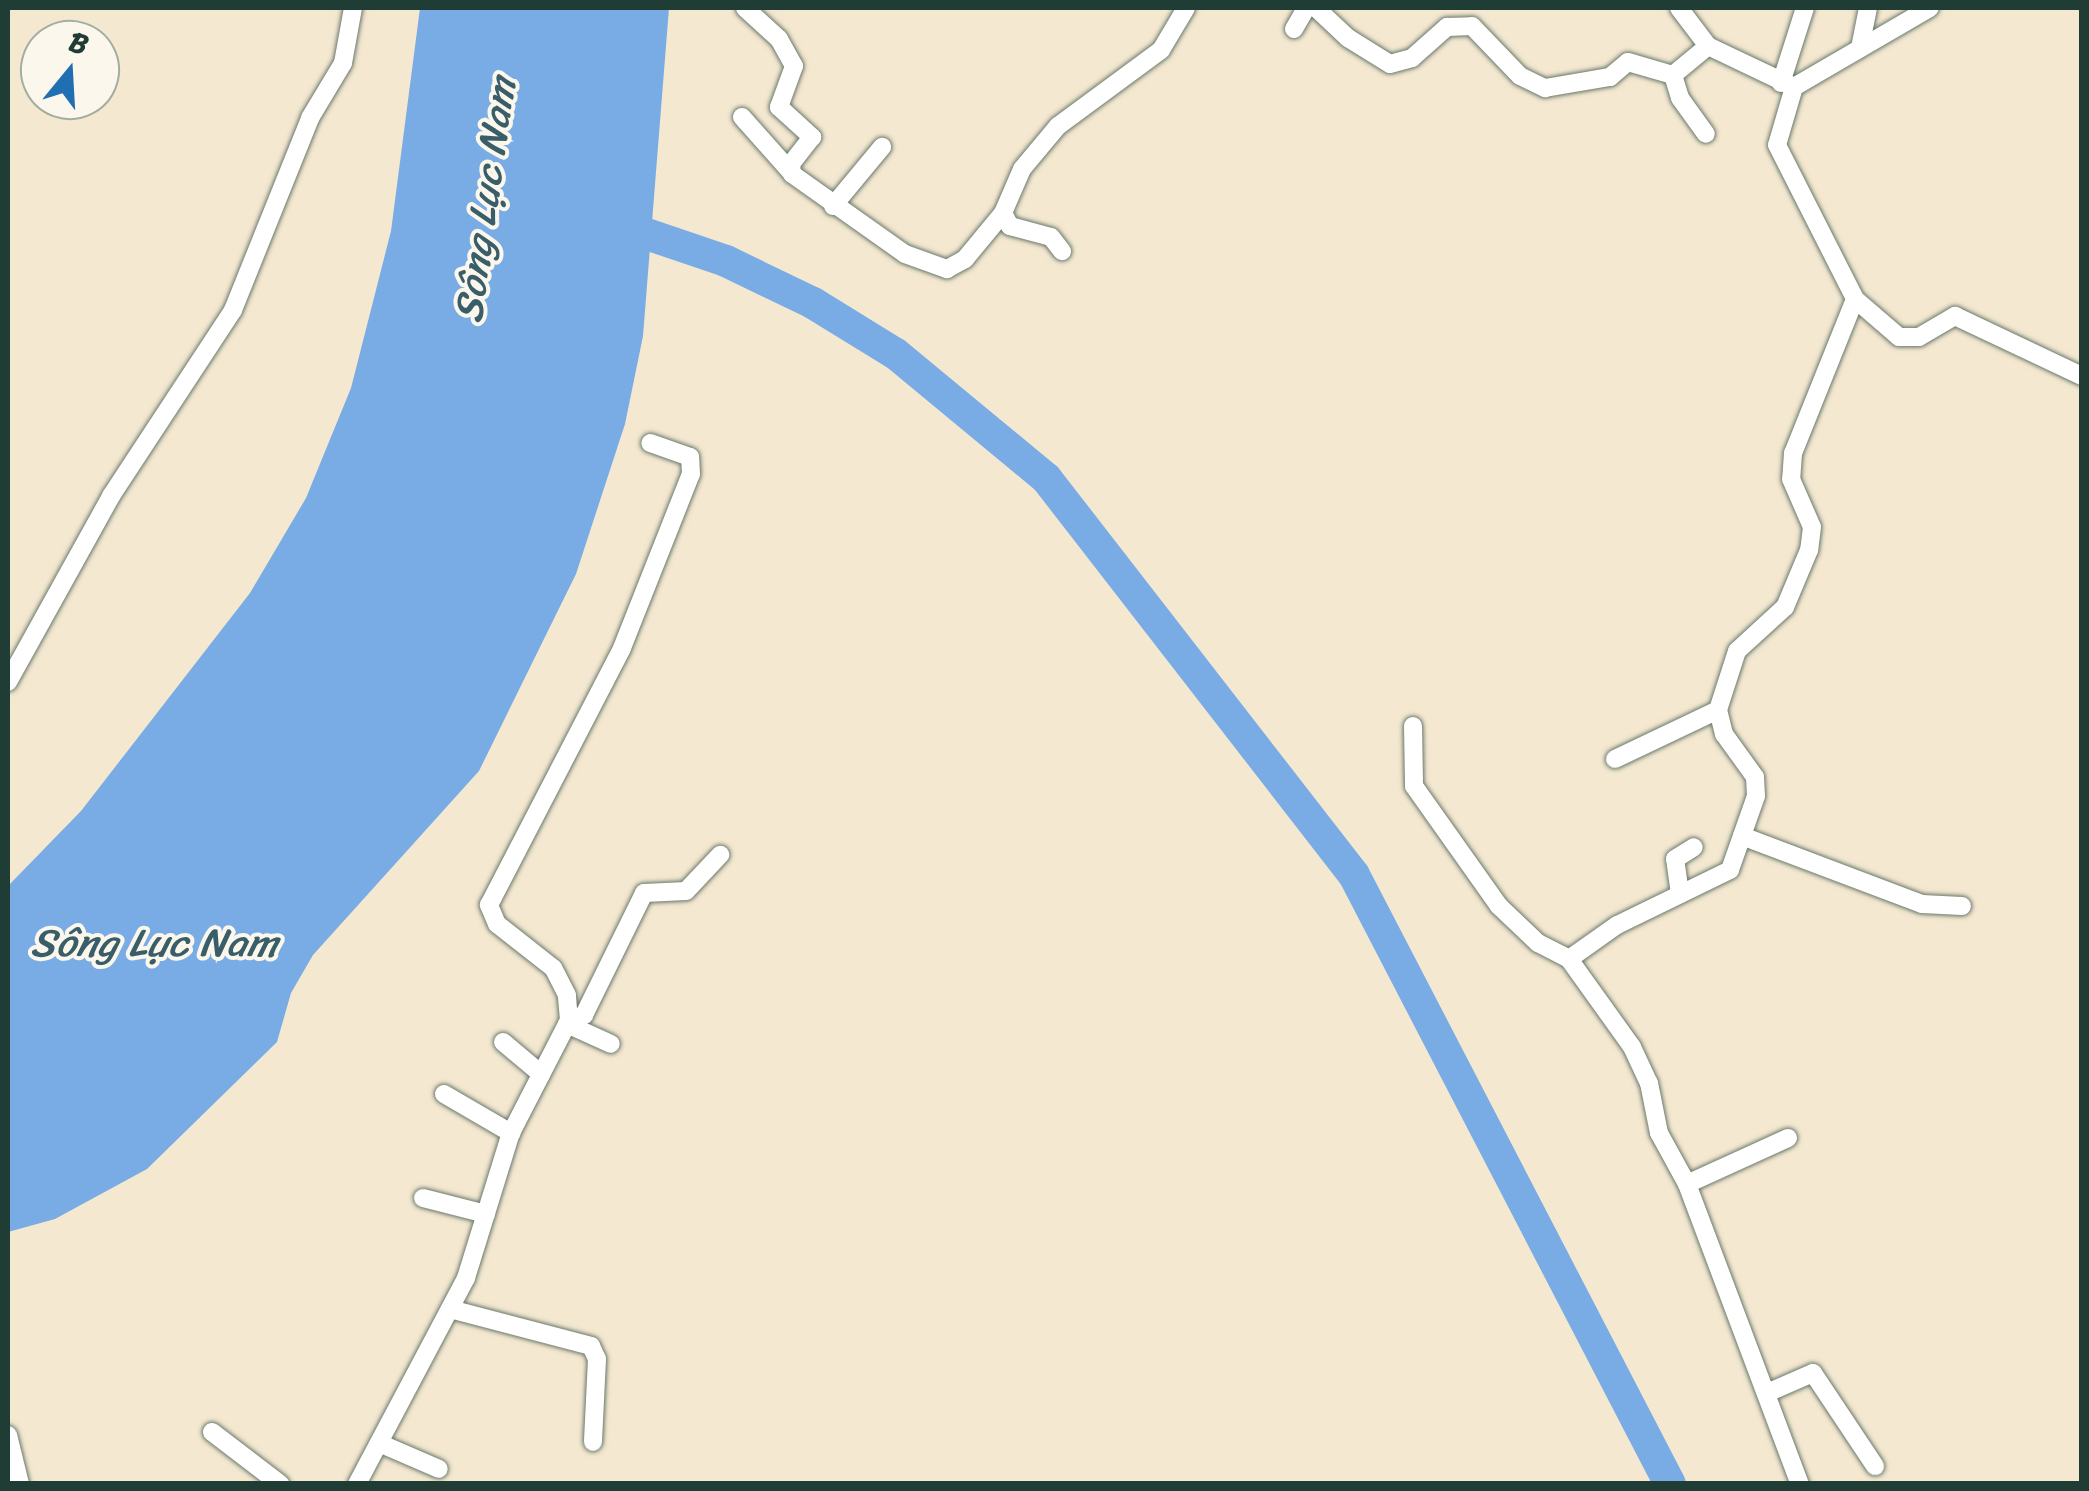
<!DOCTYPE html>
<html>
<head>
<meta charset="utf-8">
<style>
  body { margin:0 }
  #map { position:relative; width:2089px; height:1491px; overflow:hidden; background:#f4e8d1; font-family:Sriracha,sans-serif }
  div>[style] { position:absolute }
  .water>* { inset:0; background:#79ace5 }
  .river>* { height:32px; margin:-16px; padding:0 16px; transform-origin:16px; border-radius:16px; background:#79ace5 }
  .roads { filter:drop-shadow(0 0 2px #6a796b) drop-shadow(0 0 2px #6a796b) }
  .minor>* { height:18px; margin:-9px; padding:0 9px; transform-origin:9px; border-radius:9px; background:#fff }
  span { translate:-50% -50%; white-space:nowrap; text-align:center; line-height:1.15; -webkit-text-stroke:8px #fbf7ec; paint-order:stroke }
  .water-label { font-size:40px; color:#3a5e69; font-style:italic }
  .frame { position:absolute; inset:0; border:10px solid #1f3d34; pointer-events:none }
  .north { position:absolute; left:20px; top:20px; width:100px; height:100px; box-sizing:border-box; background:#fbf7ec; border:2px solid #a3ada2; border-radius:50%; rotate:18deg; font-size:28px; font-weight:700; line-height:40px; text-align:center; color:#1f3d34 }
  .north::after { content:''; display:block; margin:auto; width:35px; height:45px; background:#1f6fb2; clip-path:polygon(50% 0,100% 100%,50% 72%,0 100%) }
</style>
</head>
<body>
<div id="map">
  <div class="water">
    <i style="clip-path:polygon(420px 8px,669px 8px,643px 336px,625px 424px,576px 574px,479px 771px,313px 955px,291px 993px,277px 1042px,147px 1169px,55px 1219px,8px 1232px,8px 886px,81px 811px,250px 593px,306px 498px,351px 388px,391px 231px)"></i>
  </div>
  <div class="river">
    <i style="left:614px;top:223px;width:118px;rotate:18.7deg"></i>
    <i style="left:726px;top:261px;width:97px;rotate:25.8deg"></i>
    <i style="left:813px;top:303px;width:97px;rotate:31.6deg"></i>
    <i style="left:896px;top:354px;width:195px;rotate:39.6deg"></i>
    <i style="left:1046px;top:478px;width:502px;rotate:52.2deg"></i>
    <i style="left:1354px;top:875px;width:686px;rotate:62.58deg"></i>
  </div>
  <div class="roads">
    <div class="minor">
      <i style="left:745px;top:8px;width:46px;rotate:42.4deg"></i>
      <i style="left:779px;top:39px;width:31px;rotate:61deg"></i>
      <i style="left:794px;top:66px;width:44px;rotate:110.1deg"></i>
      <i style="left:779px;top:107px;width:45px;rotate:42.3deg"></i>
      <i style="left:812px;top:137px;width:34px;rotate:128deg"></i>
      <i style="left:791px;top:164px;width:10px;rotate:84deg"></i>
      <i style="left:792px;top:174px;width:138px;rotate:35.3deg"></i>
      <i style="left:905px;top:254px;width:45px;rotate:19.7deg"></i>
      <i style="left:947px;top:269px;width:21px;rotate:-29deg"></i>
      <i style="left:965px;top:259px;width:60px;rotate:-50.4deg"></i>
      <i style="left:1003px;top:213px;width:48px;rotate:-66.6deg"></i>
      <i style="left:1022px;top:169px;width:56px;rotate:-50.1deg"></i>
      <i style="left:1058px;top:126px;width:128px;rotate:-36.4deg"></i>
      <i style="left:1161px;top:50px;width:49px;rotate:-59.2deg"></i>
      <i style="left:1316px;top:8px;width:44px;rotate:43.2deg"></i>
      <i style="left:1348px;top:38px;width:49px;rotate:31.8deg"></i>
      <i style="left:1390px;top:64px;width:23px;rotate:-15deg"></i>
      <i style="left:1412px;top:58px;width:47px;rotate:-41.5deg"></i>
      <i style="left:1447px;top:27px;width:25px;rotate:-2deg"></i>
      <i style="left:1472px;top:26px;width:69px;rotate:46.2deg"></i>
      <i style="left:1520px;top:76px;width:28px;rotate:26deg"></i>
      <i style="left:1545px;top:88px;width:66px;rotate:-9.6deg"></i>
      <i style="left:1610px;top:77px;width:23px;rotate:-40deg"></i>
      <i style="left:1628px;top:62px;width:47px;rotate:16.1deg"></i>
      <i style="left:1673px;top:75px;width:45px;rotate:-39.6deg"></i>
      <i style="left:1679px;top:8px;width:48px;rotate:52.7deg"></i>
      <i style="left:1708px;top:46px;width:95px;rotate:25.5deg"></i>
      <i style="left:1794px;top:87px;width:157px;rotate:-30.2deg"></i>
      <i style="left:1294px;top:29px;width:24px;rotate:-60deg"></i>
      <i style="left:1860px;top:48px;width:41px;rotate:-78.7deg"></i>
      <i style="left:1673px;top:75px;width:24px;rotate:73deg"></i>
      <i style="left:1680px;top:98px;width:44px;rotate:54.2deg"></i>
      <i style="left:1781px;top:83px;width:79px;rotate:-72.3deg"></i>
      <i style="left:1794px;top:87px;width:60px;rotate:106.3deg"></i>
      <i style="left:1777px;top:145px;width:173px;rotate:63.1deg"></i>
      <i style="left:1855px;top:299px;width:166px;rotate:111.9deg"></i>
      <i style="left:1793px;top:453px;width:26px;rotate:94deg"></i>
      <i style="left:1791px;top:479px;width:52px;rotate:66.4deg"></i>
      <i style="left:1812px;top:527px;width:23px;rotate:97deg"></i>
      <i style="left:1809px;top:550px;width:62px;rotate:112.8deg"></i>
      <i style="left:1785px;top:607px;width:65px;rotate:137.5deg"></i>
      <i style="left:1737px;top:651px;width:62px;rotate:107.9deg"></i>
      <i style="left:1718px;top:710px;width:25px;rotate:76deg"></i>
      <i style="left:1724px;top:734px;width:53px;rotate:54.2deg"></i>
      <i style="left:1755px;top:777px;width:19px;rotate:87deg"></i>
      <i style="left:1756px;top:796px;width:78px;rotate:109.4deg"></i>
      <i style="left:1730px;top:870px;width:126px;rotate:154deg"></i>
      <i style="left:1617px;top:925px;width:59px;rotate:144.7deg"></i>
      <i style="left:1569px;top:959px;width:108px;rotate:54.4deg"></i>
      <i style="left:1632px;top:1047px;width:40px;rotate:65deg"></i>
      <i style="left:1649px;top:1083px;width:51px;rotate:78.7deg"></i>
      <i style="left:1659px;top:1133px;width:58px;rotate:61.2deg"></i>
      <i style="left:1687px;top:1184px;width:321px;rotate:69.4deg"></i>
      <i style="left:742px;top:117px;width:72px;rotate:48.4deg"></i>
      <i style="left:833px;top:206px;width:77px;rotate:-50.3deg"></i>
      <i style="left:1003px;top:213px;width:15px;rotate:62deg"></i>
      <i style="left:1010px;top:226px;width:42px;rotate:15deg"></i>
      <i style="left:1051px;top:237px;width:18px;rotate:52deg"></i>
      <i style="left:1855px;top:299px;width:58px;rotate:40.8deg"></i>
      <i style="left:1899px;top:337px;width:20px"></i>
      <i style="left:1919px;top:337px;width:42px;rotate:-30.3deg"></i>
      <i style="left:1955px;top:316px;width:140px;rotate:25.3deg"></i>
      <i style="left:8px;top:682px;width:213px;rotate:-61deg"></i>
      <i style="left:111px;top:496px;width:222px;rotate:-56.7deg"></i>
      <i style="left:233px;top:310px;width:207px;rotate:-68.1deg"></i>
      <i style="left:310px;top:118px;width:64px;rotate:-59deg"></i>
      <i style="left:343px;top:63px;width:56px;rotate:-79.7deg"></i>
      <i style="left:1413px;top:726px;width:60px;rotate:89deg"></i>
      <i style="left:1414px;top:786px;width:147px;rotate:54.7deg"></i>
      <i style="left:1499px;top:906px;width:54px;rotate:43.5deg"></i>
      <i style="left:1538px;top:943px;width:35px;rotate:27deg"></i>
      <i style="left:1615px;top:759px;width:114px;rotate:-25.4deg"></i>
      <i style="left:1742px;top:836px;width:192px;rotate:20.7deg"></i>
      <i style="left:1922px;top:904px;width:40px;rotate:2.9deg"></i>
      <i style="left:1680px;top:894px;width:35px;rotate:-98deg"></i>
      <i style="left:1675px;top:859px;width:22px;rotate:-32deg"></i>
      <i style="left:569px;top:1020px;width:16px;rotate:-18deg"></i>
      <i style="left:584px;top:1015px;width:136px;rotate:-63.8deg"></i>
      <i style="left:644px;top:893px;width:42px;rotate:-2.7deg"></i>
      <i style="left:686px;top:891px;width:50px;rotate:-46.6deg"></i>
      <i style="left:567px;top:1024px;width:48px;rotate:24.4deg"></i>
      <i style="left:503px;top:1042px;width:50px;rotate:40.1deg"></i>
      <i style="left:444px;top:1094px;width:78px;rotate:30.2deg"></i>
      <i style="left:1687px;top:1184px;width:111px;rotate:-24.5deg"></i>
      <i style="left:423px;top:1198px;width:65px;rotate:14.3deg"></i>
      <i style="left:450px;top:1309px;width:146px;rotate:14.7deg"></i>
      <i style="left:591px;top:1346px;width:14px;rotate:65deg"></i>
      <i style="left:597px;top:1359px;width:83px;rotate:92.8deg"></i>
      <i style="left:1767px;top:1393px;width:50px;rotate:-23.5deg"></i>
      <i style="left:1813px;top:1373px;width:112px;rotate:56.3deg"></i>
      <i style="left:212px;top:1432px;width:86px;rotate:37.4deg"></i>
      <i style="left:8px;top:1435px;width:50px;rotate:76.2deg"></i>
      <i style="left:379px;top:1443px;width:65px;rotate:23.4deg"></i>
      <i style="left:357px;top:1484px;width:233px;rotate:-62.1deg"></i>
      <i style="left:466px;top:1278px;width:152px;rotate:-72.8deg"></i>
      <i style="left:511px;top:1133px;width:127px;rotate:-62.8deg"></i>
      <i style="left:569px;top:1020px;width:25px;rotate:-95deg"></i>
      <i style="left:567px;top:995px;width:30px;rotate:-117deg"></i>
      <i style="left:553px;top:968px;width:71px;rotate:-141.8deg"></i>
      <i style="left:497px;top:924px;width:21px;rotate:-113deg"></i>
      <i style="left:489px;top:905px;width:289px;rotate:-62.6deg"></i>
      <i style="left:622px;top:648px;width:187px;rotate:-68.4deg"></i>
      <i style="left:691px;top:474px;width:17px;rotate:-93deg"></i>
      <i style="left:690px;top:457px;width:42px;rotate:-160.7deg"></i>
    </div>
  </div>
  <div class="water-label">
    <span style="left:485px;top:200px;rotate:-82deg">Sông Lục Nam</span>
    <span style="left:154px;top:943px">Sông Lục Nam</span>
  </div>
  <div class="frame"></div>
  <div class="north">B</div>
</div>
</body>
</html>
